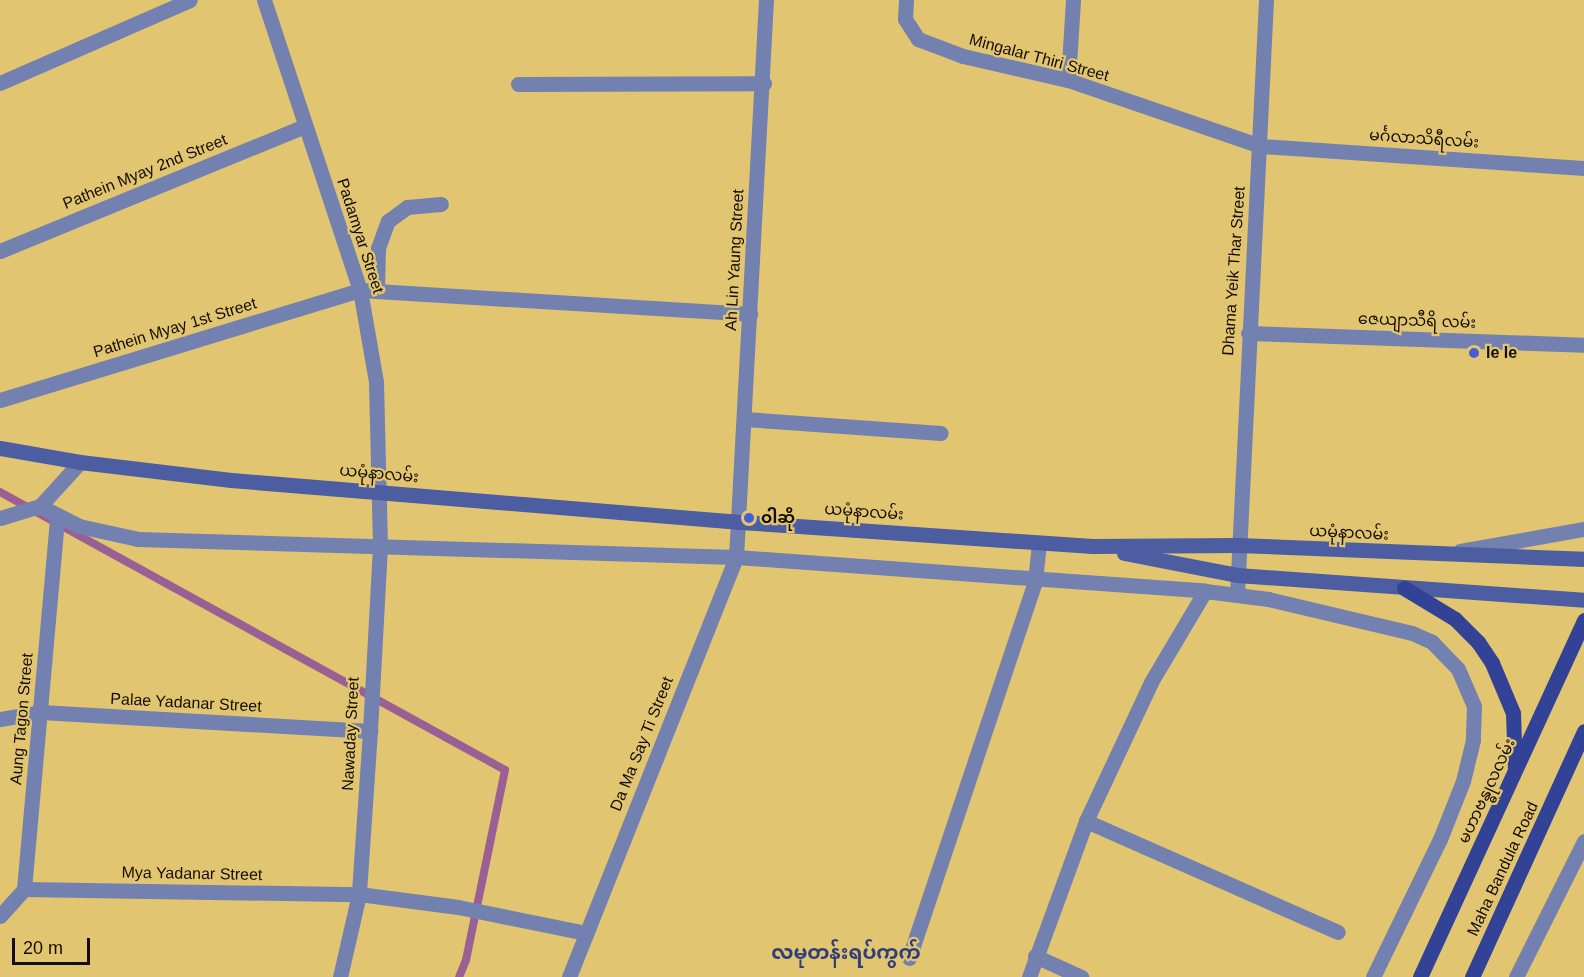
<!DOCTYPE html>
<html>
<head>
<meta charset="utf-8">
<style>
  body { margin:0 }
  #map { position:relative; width:1584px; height:977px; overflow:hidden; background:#e1c571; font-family:Helvetica,"Noto Sans Myanmar",sans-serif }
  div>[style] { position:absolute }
  .stream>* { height:8px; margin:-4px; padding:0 4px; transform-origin:4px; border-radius:4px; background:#9a6093 }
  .service>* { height:15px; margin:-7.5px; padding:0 7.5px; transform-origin:7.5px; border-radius:7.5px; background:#7381b0 }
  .minor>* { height:15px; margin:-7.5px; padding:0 7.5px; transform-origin:7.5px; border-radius:7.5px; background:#7381b0 }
  .secondary>* { height:15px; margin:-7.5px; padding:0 7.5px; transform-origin:7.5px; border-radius:7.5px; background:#4c5da2 }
  .primary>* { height:15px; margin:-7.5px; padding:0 7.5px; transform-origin:7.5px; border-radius:7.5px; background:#324296 }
  .dots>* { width:16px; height:16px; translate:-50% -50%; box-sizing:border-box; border:3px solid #e1c571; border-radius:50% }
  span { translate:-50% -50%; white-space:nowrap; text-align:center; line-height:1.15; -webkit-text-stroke:4.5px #e1c571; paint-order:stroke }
  .street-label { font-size:16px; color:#150d00 }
  .poi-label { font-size:16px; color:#150d00; font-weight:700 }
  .left { translate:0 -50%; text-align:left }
  .quarter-label { font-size:20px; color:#313e79; font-weight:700 }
  .scale { position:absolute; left:12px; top:938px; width:78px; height:27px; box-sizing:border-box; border:3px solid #150d00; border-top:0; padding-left:8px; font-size:18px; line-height:21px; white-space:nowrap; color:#150d00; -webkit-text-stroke:4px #e1c571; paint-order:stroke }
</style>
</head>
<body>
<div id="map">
  <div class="stream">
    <i style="left:0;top:492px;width:576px;rotate:28.83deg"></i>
    <i style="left:505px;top:770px;width:194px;rotate:101.6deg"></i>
    <i style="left:466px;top:960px;width:18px;rotate:112deg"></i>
  </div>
  <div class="service">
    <i style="left:377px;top:290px;width:42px;rotate:-88.6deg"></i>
    <i style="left:378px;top:248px;width:29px;rotate:-70deg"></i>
    <i style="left:388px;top:221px;width:24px;rotate:-36deg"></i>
    <i style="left:407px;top:207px;width:34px;rotate:-5deg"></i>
    <i style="left:745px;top:419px;width:196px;rotate:4.1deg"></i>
    <i style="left:1086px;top:821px;width:275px;rotate:23.8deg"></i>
    <i style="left:1035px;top:956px;width:51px;rotate:24.5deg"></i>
    <i style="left:909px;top:958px;width:397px;rotate:-71.5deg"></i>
    <i style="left:1035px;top:581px;width:38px;rotate:-84deg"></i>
    <i style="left:1029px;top:977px;width:166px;rotate:-69.9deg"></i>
    <i style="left:1086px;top:821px;width:153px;rotate:-64.9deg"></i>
    <i style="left:1151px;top:682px;width:106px;rotate:-59.3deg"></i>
  </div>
  <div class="minor">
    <i style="left:264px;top:0;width:305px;rotate:71.7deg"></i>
    <i style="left:360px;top:290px;width:93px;rotate:80.1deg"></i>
    <i style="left:376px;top:382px;width:164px;rotate:88.6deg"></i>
    <i style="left:380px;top:546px;width:185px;rotate:93.1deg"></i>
    <i style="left:370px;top:731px;width:163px;rotate:93.9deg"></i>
    <i style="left:359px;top:894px;width:85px;rotate:102.9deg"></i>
    <i style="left:906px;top:0;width:19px;rotate:93deg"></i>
    <i style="left:905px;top:19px;width:24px;rotate:57deg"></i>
    <i style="left:918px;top:39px;width:48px;rotate:20.7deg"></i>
    <i style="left:963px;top:56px;width:108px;rotate:12.9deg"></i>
    <i style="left:1068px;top:80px;width:204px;rotate:18.9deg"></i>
    <i style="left:1261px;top:146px;width:324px;rotate:3.9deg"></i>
    <i style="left:1068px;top:80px;width:80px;rotate:-86.4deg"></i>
    <i style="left:0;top:83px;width:207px;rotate:-23.6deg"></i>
    <i style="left:518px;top:84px;width:246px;rotate:-0.2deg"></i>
    <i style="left:0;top:251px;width:330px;rotate:-22.3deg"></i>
    <i style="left:1248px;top:333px;width:336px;rotate:2deg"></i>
    <i style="left:0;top:400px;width:376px;rotate:-17deg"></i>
    <i style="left:360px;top:290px;width:391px;rotate:3.5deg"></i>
    <i style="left:40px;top:506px;width:44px;rotate:27.1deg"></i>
    <i style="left:79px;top:526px;width:60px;rotate:12.4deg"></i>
    <i style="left:138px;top:539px;width:598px;rotate:1.72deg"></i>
    <i style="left:736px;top:557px;width:470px;rotate:4.1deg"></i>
    <i style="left:1205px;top:591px;width:64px;rotate:7.2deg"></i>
    <i style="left:1268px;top:599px;width:148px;rotate:13.3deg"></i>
    <i style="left:1412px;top:633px;width:22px;rotate:24deg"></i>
    <i style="left:1432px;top:642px;width:37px;rotate:46deg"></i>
    <i style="left:1458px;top:669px;width:40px;rotate:66.6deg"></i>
    <i style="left:1474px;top:706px;width:34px;rotate:92deg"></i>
    <i style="left:1473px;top:740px;width:42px;rotate:103.7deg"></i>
    <i style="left:1463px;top:781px;width:62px;rotate:111.6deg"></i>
    <i style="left:1440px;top:839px;width:153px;rotate:115.9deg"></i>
    <i style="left:0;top:518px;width:42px;rotate:-16.7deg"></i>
    <i style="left:40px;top:506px;width:59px;rotate:-47.7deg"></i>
    <i style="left:1460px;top:551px;width:126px;rotate:-10.1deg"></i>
    <i style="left:1237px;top:595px;width:596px;rotate:-87.21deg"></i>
    <i style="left:0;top:719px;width:42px;rotate:-9.7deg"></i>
    <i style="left:41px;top:712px;width:330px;rotate:3.3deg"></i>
    <i style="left:24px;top:889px;width:335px;rotate:0.9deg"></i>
    <i style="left:359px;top:894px;width:100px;rotate:7.5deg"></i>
    <i style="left:458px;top:907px;width:131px;rotate:11.5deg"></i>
    <i style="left:0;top:916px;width:36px;rotate:-48deg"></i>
    <i style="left:24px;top:889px;width:373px;rotate:-84.9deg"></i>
    <i style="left:569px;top:977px;width:452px;rotate:-68.3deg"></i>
    <i style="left:736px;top:557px;width:558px;rotate:-86.92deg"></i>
    <i style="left:1516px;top:977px;width:152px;rotate:-63.4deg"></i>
  </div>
  <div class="secondary">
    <i style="left:0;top:448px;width:81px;rotate:9.9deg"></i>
    <i style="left:80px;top:462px;width:152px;rotate:6.8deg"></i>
    <i style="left:231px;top:480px;width:511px;rotate:4.72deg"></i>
    <i style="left:740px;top:522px;width:353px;rotate:3.9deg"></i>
    <i style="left:1092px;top:546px;width:146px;rotate:-0.4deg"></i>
    <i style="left:1238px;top:545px;width:346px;rotate:2.3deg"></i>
    <i style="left:1124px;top:553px;width:115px;rotate:11deg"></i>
    <i style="left:1237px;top:575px;width:348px;rotate:4.1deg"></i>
  </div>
  <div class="primary">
    <i style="left:1404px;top:588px;width:60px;rotate:31.3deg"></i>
    <i style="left:1455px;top:619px;width:33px;rotate:45deg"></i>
    <i style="left:1478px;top:642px;width:25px;rotate:56deg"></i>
    <i style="left:1492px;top:663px;width:54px;rotate:67.2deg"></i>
    <i style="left:1513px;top:713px;width:57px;rotate:88deg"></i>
    <i style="left:1420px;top:977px;width:393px;rotate:-65.3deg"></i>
    <i style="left:1472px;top:977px;width:270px;rotate:-65.5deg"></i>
  </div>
  <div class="dots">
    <i style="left:1474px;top:353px;background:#485dd2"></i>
    <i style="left:749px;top:518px;background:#485dd2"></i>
  </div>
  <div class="street-label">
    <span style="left:1039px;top:58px;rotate:15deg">Mingalar Thiri Street</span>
    <span style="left:1424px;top:139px;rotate:4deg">မင်္ဂလာသိရီလမ်း</span>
    <span style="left:145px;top:172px;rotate:-22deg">Pathein Myay 2nd Street</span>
    <span style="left:360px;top:236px;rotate:72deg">Padamyar Street</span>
    <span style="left:735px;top:260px;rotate:-87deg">Ah Lin Yaung Street</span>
    <span style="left:1234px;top:271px;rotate:-86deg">Dhama Yeik Thar Street</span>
    <span style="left:1417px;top:321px;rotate:2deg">ဇေယျာသီရိ လမ်း</span>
    <span style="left:175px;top:328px;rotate:-17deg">Pathein Myay 1st Street</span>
    <span style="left:379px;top:474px;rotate:5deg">ယမုံနာလမ်း</span>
    <span style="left:864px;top:512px;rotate:4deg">ယမုံနာလမ်း</span>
    <span style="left:1349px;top:533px;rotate:3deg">ယမုံနာလမ်း</span>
    <span style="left:186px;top:703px;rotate:3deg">Palae Yadanar Street</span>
    <span style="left:22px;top:719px;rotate:-85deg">Aung Tagon Street</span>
    <span style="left:351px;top:734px;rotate:-87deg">Nawaday Street</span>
    <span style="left:642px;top:744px;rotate:-68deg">Da Ma Say Ti Street</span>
    <span style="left:1487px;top:791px;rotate:-65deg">မဟာဗန္ဓုလလမ်း</span>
    <span style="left:1503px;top:869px;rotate:-65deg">Maha Bandula Road</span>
    <span style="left:192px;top:874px;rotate:1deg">Mya Yadanar Street</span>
  </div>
  <div class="poi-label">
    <span class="left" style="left:1486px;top:353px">le le</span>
    <span class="left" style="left:761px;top:518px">ဝါဆို</span>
  </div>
  <div class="quarter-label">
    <span style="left:846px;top:952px">လမုတန်းရပ်ကွက်</span>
  </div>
  <div class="scale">20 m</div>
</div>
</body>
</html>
